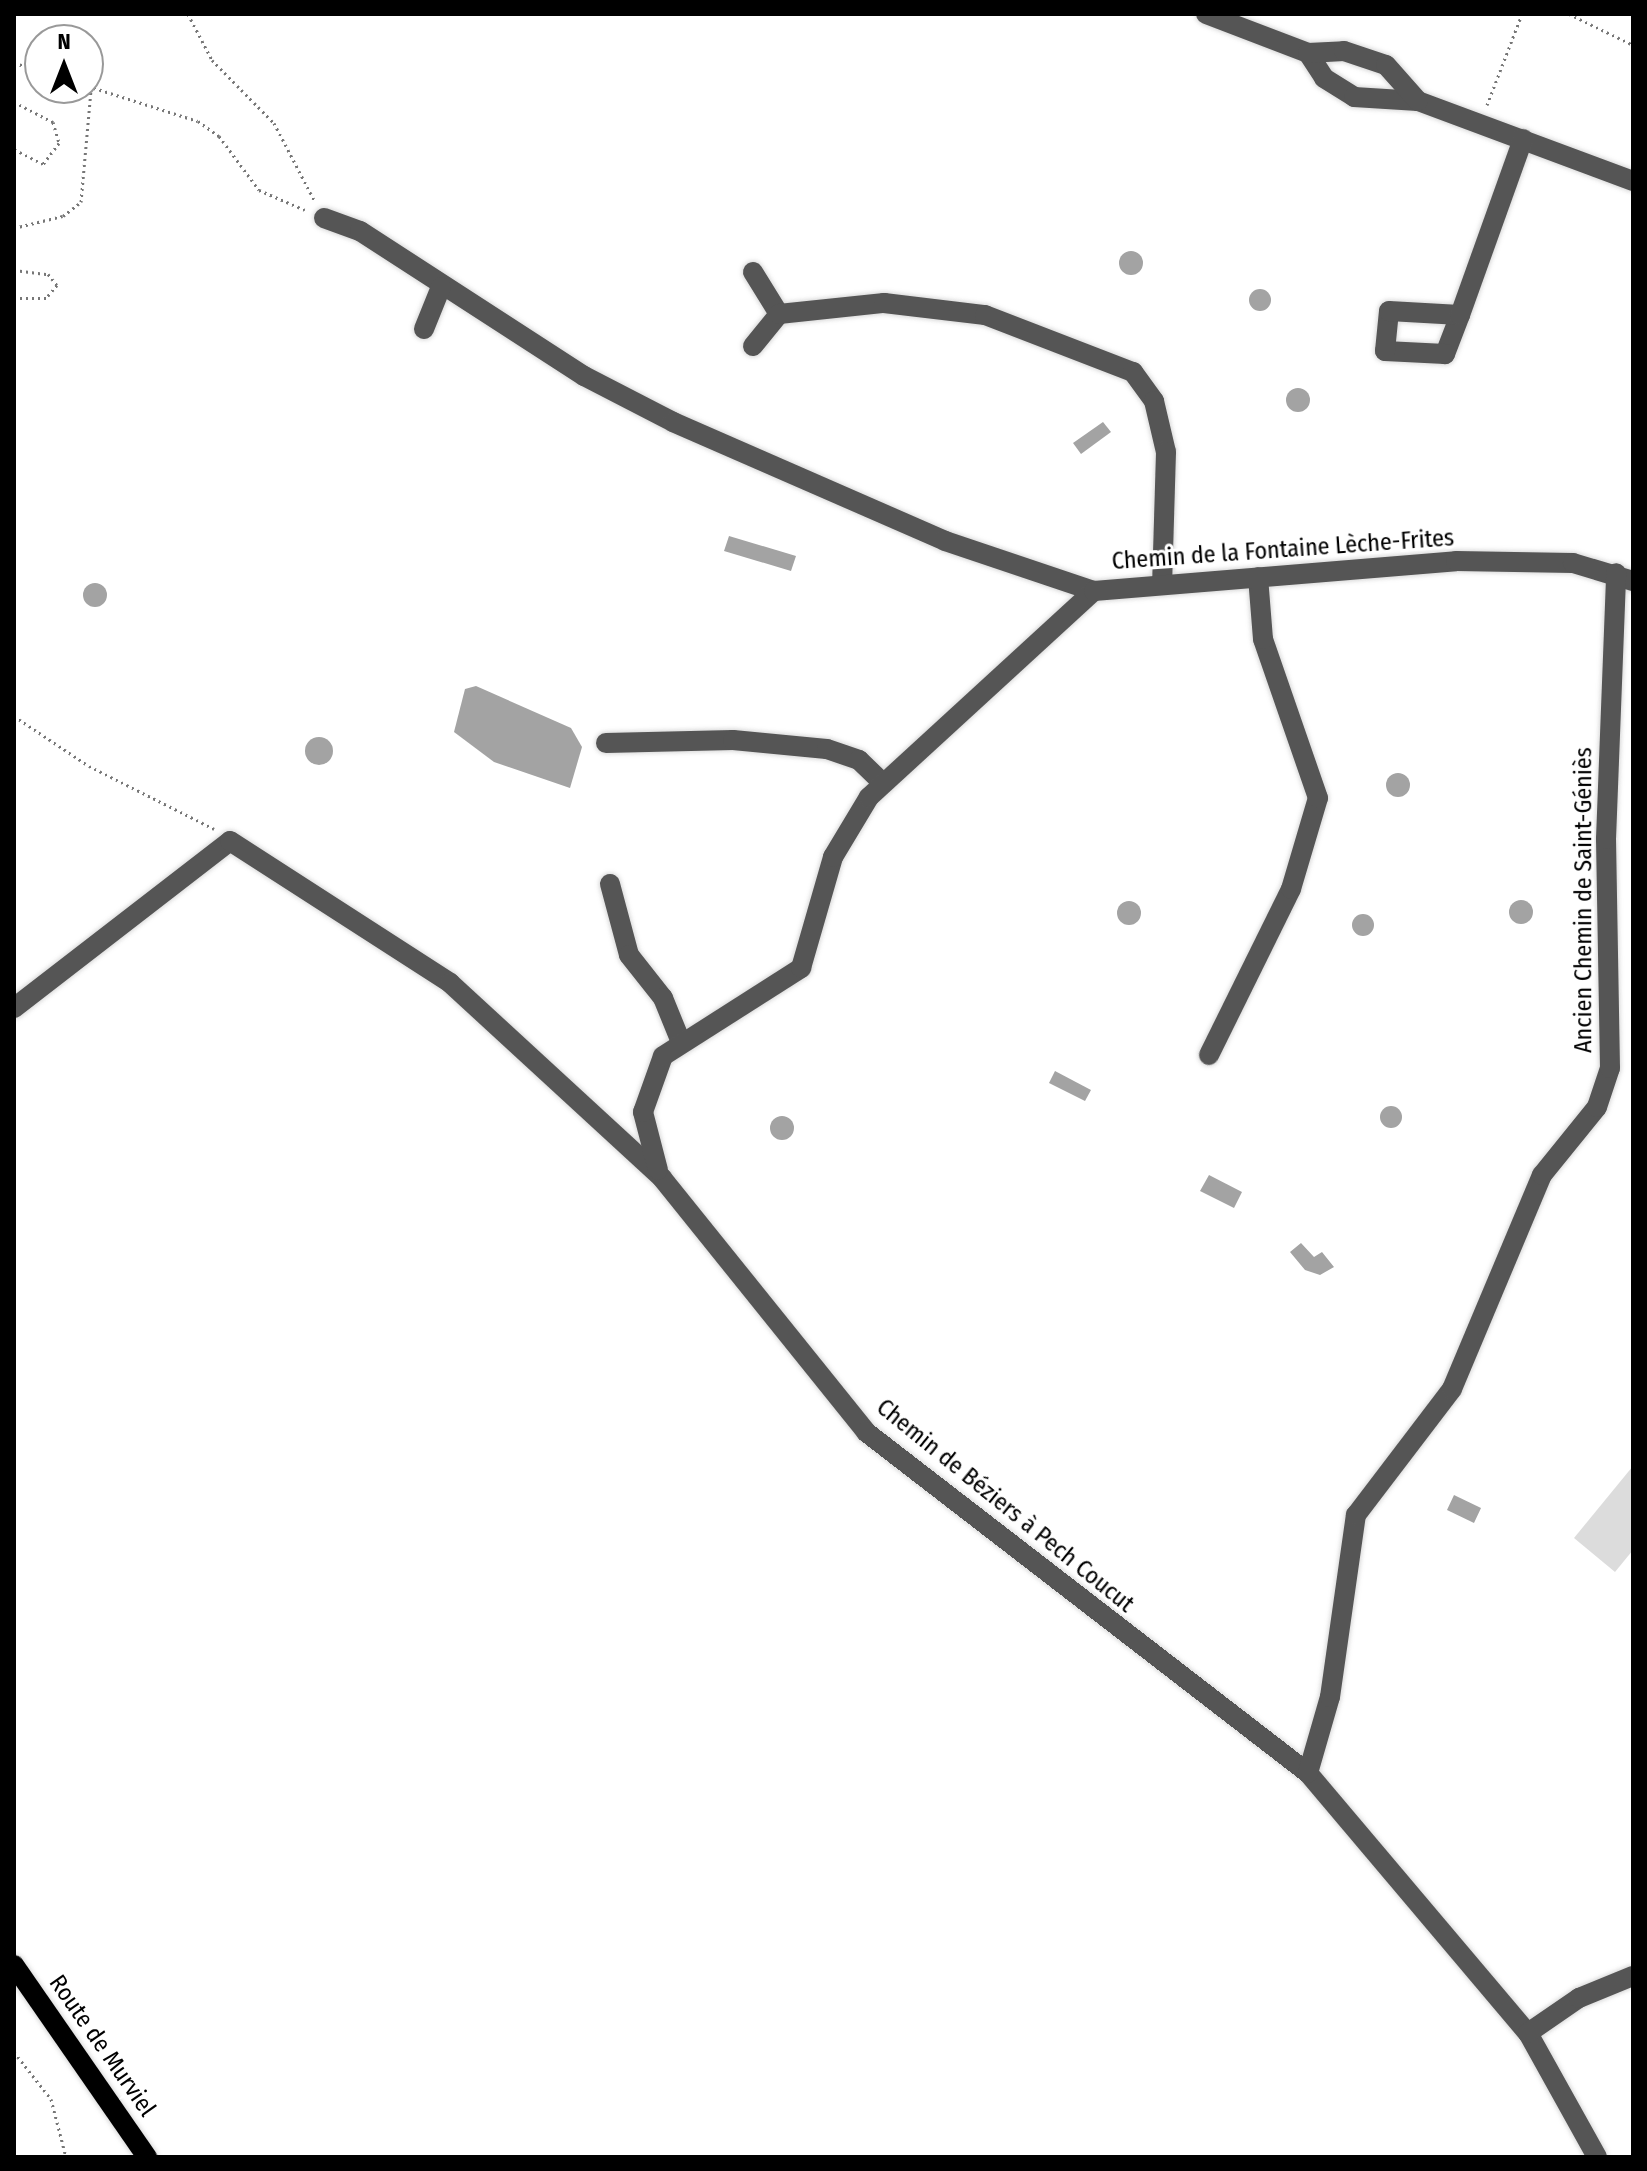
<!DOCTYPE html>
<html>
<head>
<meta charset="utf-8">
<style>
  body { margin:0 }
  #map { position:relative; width:1647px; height:2171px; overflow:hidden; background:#fff; font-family:"Fira Sans Condensed",sans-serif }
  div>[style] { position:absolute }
  .green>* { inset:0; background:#dcdcdc }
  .water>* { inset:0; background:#a3a3a3 }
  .round { border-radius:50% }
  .path>* { height:3px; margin-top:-1.5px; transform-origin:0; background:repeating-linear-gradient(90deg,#777 0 2px,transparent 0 6px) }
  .roads { filter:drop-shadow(0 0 2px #dbdbdb) drop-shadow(0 0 2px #dbdbdb) }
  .minor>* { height:20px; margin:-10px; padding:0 10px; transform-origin:10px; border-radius:10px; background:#555 }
  .major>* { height:20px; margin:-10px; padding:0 10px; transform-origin:10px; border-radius:10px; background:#000 }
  span { translate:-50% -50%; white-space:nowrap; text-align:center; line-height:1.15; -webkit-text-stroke:6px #fff; paint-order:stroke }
  .street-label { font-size:24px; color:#000 }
  .frame { position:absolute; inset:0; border:16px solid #000; pointer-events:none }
  .north { position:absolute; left:24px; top:24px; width:80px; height:80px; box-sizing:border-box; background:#fff; border:2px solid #999; border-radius:50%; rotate:0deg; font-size:22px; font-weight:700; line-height:32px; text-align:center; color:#000 }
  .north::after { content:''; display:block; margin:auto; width:28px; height:36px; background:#000; clip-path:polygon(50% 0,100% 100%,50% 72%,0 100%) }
</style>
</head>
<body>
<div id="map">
  <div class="green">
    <i style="clip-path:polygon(1633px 1466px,1633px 1550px,1615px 1572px,1574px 1538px)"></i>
  </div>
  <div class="water">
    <i class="round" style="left:1119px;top:251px;width:24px;height:24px"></i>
    <i class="round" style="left:1249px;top:289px;width:22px;height:22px"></i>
    <i class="round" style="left:1286px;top:388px;width:24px;height:24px"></i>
    <i style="clip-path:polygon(1103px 422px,1111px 432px,1081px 454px,1073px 443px)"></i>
    <i style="clip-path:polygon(729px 536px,796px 556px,791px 571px,724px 551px)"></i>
    <i class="round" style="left:83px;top:583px;width:24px;height:24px"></i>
    <i style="clip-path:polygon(476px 686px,571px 728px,582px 747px,570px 788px,494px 762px,454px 732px,465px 689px)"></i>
    <i class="round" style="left:305px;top:737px;width:28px;height:28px"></i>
    <i class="round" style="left:1386px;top:773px;width:24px;height:24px"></i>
    <i class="round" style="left:1509px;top:900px;width:24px;height:24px"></i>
    <i class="round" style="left:1117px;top:901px;width:24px;height:24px"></i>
    <i class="round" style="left:1352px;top:914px;width:22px;height:22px"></i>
    <i style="clip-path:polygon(1055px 1071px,1091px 1090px,1085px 1101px,1049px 1083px)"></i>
    <i class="round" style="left:1380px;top:1106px;width:22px;height:22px"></i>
    <i class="round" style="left:770px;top:1116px;width:24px;height:24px"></i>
    <i style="clip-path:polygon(1209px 1175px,1242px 1192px,1234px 1208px,1200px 1191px)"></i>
    <i style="clip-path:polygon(1301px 1243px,1314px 1257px,1322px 1252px,1334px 1267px,1320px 1275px,1305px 1270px,1290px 1252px)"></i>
    <i style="clip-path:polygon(1454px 1495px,1481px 1508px,1474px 1523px,1447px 1510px)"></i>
  </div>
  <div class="path">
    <i style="left:188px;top:14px;width:52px;rotate:62.4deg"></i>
    <i style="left:212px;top:60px;width:88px;rotate:45.5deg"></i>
    <i style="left:274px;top:123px;width:87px;rotate:62.5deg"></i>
    <i style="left:1569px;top:14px;width:71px;rotate:25.8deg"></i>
    <i style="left:14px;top:63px;width:27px;rotate:15deg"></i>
    <i style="left:88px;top:86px;width:115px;rotate:17.7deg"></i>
    <i style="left:198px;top:121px;width:26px;rotate:36deg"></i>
    <i style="left:219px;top:136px;width:67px;rotate:53.5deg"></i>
    <i style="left:259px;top:190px;width:50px;rotate:23.5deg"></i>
    <i style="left:14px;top:102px;width:44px;rotate:27.1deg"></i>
    <i style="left:53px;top:122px;width:22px;rotate:74deg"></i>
    <i style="left:59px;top:143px;width:26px;rotate:127deg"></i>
    <i style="left:43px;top:164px;width:33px;rotate:-153deg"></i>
    <i style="left:1487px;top:105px;width:97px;rotate:-69deg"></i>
    <i style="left:14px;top:228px;width:50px;rotate:-13.8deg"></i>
    <i style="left:63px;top:216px;width:23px;rotate:-38deg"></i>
    <i style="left:81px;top:202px;width:113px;rotate:-84.9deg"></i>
    <i style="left:14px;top:270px;width:34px;rotate:7deg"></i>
    <i style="left:48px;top:274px;width:14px;rotate:51deg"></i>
    <i style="left:57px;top:285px;width:17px;rotate:130deg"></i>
    <i style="left:46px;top:298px;width:32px;rotate:180deg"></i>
    <i style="left:14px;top:716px;width:90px;rotate:33.7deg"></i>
    <i style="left:89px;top:766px;width:140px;rotate:26.7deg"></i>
    <i style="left:14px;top:2052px;width:60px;rotate:51.8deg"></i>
    <i style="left:51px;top:2099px;width:60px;rotate:75.5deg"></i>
  </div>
  <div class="roads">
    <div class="minor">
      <i style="left:1206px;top:14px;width:109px;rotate:20.9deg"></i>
      <i style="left:1308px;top:53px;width:30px;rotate:57deg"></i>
      <i style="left:1324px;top:78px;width:36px;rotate:32deg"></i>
      <i style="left:1354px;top:97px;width:64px;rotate:3.6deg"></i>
      <i style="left:1418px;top:101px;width:229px;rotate:20.4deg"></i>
      <i style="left:1308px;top:53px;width:36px;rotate:-3deg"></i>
      <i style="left:1344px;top:51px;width:44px;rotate:18.4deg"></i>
      <i style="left:1386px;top:65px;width:48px;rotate:48.4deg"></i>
      <i style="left:324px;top:218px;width:38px;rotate:20deg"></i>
      <i style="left:360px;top:231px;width:267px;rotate:32.9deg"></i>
      <i style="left:584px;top:376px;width:100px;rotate:27.3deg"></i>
      <i style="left:673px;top:422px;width:297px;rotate:23.6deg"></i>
      <i style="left:945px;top:541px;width:157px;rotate:18.6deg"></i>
      <i style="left:753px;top:272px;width:49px;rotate:58.2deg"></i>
      <i style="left:1460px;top:315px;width:42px;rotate:111deg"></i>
      <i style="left:1445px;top:354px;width:60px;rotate:-177.1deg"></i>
      <i style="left:1385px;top:351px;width:40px;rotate:-84.3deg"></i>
      <i style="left:1389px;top:311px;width:71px;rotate:3.2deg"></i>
      <i style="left:1460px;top:315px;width:187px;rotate:-70.3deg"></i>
      <i style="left:424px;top:329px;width:45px;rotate:-68deg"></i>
      <i style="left:753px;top:346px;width:41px;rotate:-50.9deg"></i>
      <i style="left:779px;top:314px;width:106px;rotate:-6deg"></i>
      <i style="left:884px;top:303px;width:102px;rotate:6.8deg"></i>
      <i style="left:985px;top:315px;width:159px;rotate:21.1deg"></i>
      <i style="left:1133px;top:372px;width:36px;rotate:54deg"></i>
      <i style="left:1154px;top:401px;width:52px;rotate:76.8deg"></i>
      <i style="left:1166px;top:452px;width:131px;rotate:91.7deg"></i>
      <i style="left:606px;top:743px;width:127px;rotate:-1.4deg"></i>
      <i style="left:733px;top:740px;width:94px;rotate:5.5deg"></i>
      <i style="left:827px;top:749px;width:34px;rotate:19deg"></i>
      <i style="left:859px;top:760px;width:32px;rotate:44deg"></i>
      <i style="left:610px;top:884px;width:73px;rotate:75deg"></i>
      <i style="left:629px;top:955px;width:55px;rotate:51.7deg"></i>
      <i style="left:663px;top:998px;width:48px;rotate:67.8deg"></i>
      <i style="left:14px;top:1008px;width:273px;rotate:-37.7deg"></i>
      <i style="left:230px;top:841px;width:262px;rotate:32.8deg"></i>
      <i style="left:450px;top:983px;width:288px;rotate:42.6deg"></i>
      <i style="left:662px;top:1178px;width:326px;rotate:51.2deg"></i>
      <i style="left:866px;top:1432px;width:558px;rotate:37.65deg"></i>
      <i style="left:1308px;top:1773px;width:341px;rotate:49.8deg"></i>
      <i style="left:1528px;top:2033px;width:142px;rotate:60.9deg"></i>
      <i style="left:1209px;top:1055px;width:185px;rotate:-63.7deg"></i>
      <i style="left:1291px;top:889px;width:95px;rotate:-73.5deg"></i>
      <i style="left:1318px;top:798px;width:168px;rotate:-109.1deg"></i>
      <i style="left:1263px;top:639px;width:62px;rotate:-94.6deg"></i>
      <i style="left:658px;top:1170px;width:60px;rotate:-104.5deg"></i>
      <i style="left:643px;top:1112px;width:59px;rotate:-70.3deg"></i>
      <i style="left:663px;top:1056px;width:164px;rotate:-32.5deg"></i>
      <i style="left:801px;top:968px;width:116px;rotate:-73.9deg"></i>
      <i style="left:833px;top:857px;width:70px;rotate:-59deg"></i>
      <i style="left:869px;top:797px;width:305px;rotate:-42.5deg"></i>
      <i style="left:1094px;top:591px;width:363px;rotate:-4.7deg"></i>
      <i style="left:1456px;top:561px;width:117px;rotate:1deg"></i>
      <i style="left:1573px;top:563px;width:63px;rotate:16.7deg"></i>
      <i style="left:1308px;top:1773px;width:79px;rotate:-73.9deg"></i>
      <i style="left:1330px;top:1697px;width:184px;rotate:-81.9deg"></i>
      <i style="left:1356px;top:1515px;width:158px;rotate:-52.7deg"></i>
      <i style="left:1452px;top:1389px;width:232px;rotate:-67.2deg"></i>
      <i style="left:1542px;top:1175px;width:87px;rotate:-51deg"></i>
      <i style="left:1597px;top:1107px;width:41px;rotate:-71.6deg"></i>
      <i style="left:1610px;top:1068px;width:229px;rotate:-91deg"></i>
      <i style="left:1606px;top:839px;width:266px;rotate:-87.8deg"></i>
      <i style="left:1528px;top:2033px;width:62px;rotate:-34.5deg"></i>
      <i style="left:1579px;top:1998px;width:58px;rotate:-22.2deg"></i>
    </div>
    <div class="major">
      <i style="left:14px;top:1965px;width:234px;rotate:55.3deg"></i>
    </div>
  </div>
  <div class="street-label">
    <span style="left:1283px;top:550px;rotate:-4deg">Chemin de la Fontaine Lèche-Frites</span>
    <span style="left:1584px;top:900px;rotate:-90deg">Ancien Chemin de Saint-Géniès</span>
    <span style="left:1005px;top:1506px;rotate:39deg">Chemin de Béziers à Pech Coucut</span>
    <span style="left:102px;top:2046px;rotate:55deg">Route de Murviel</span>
  </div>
  <div class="frame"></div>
  <div class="north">N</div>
</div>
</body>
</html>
